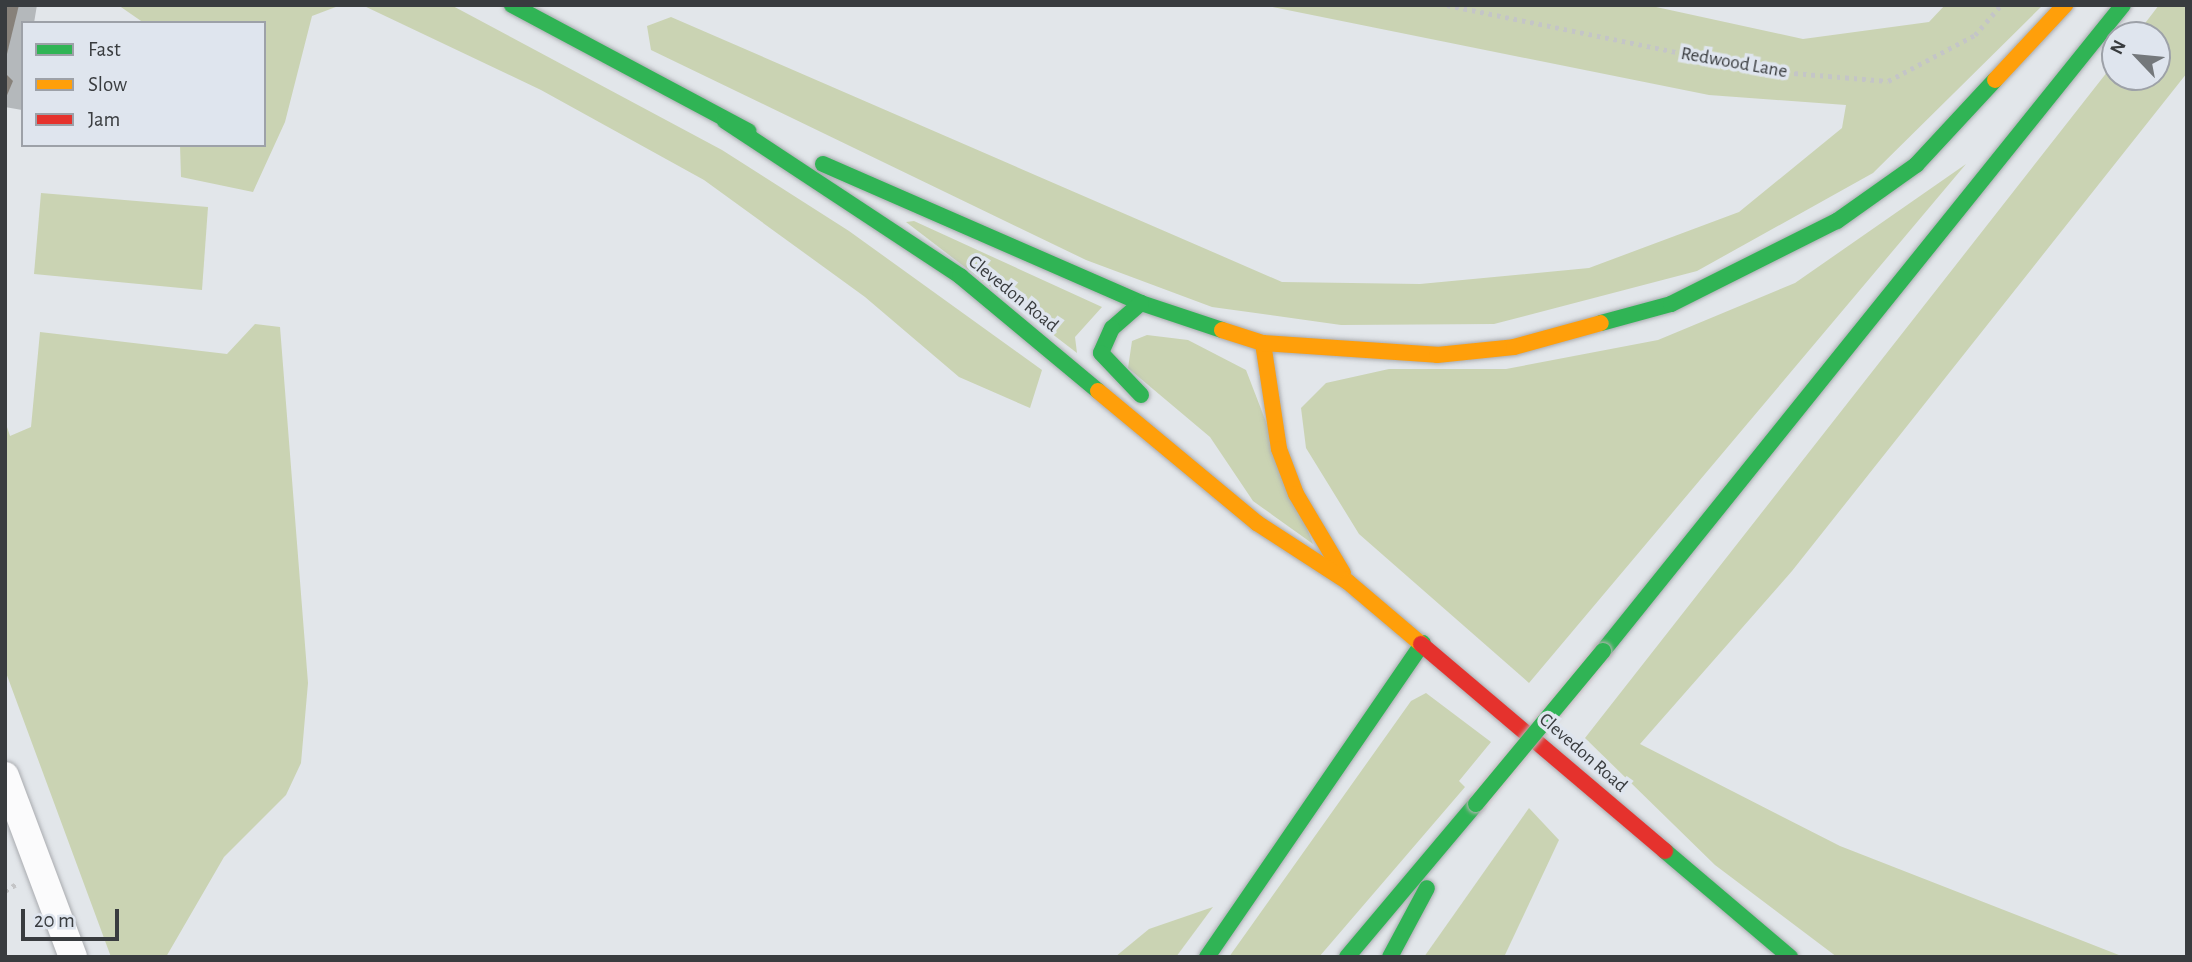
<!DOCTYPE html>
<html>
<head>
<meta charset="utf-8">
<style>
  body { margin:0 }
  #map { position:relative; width:2192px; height:962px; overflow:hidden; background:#e2e6ea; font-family:"Alegreya Sans",sans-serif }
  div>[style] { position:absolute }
  .green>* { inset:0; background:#cad3b3 }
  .shadow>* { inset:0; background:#0003 }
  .building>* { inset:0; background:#87817a }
  .path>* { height:4.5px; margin-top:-2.25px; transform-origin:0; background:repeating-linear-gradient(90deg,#c4c5c7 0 3.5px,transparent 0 8.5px) }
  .roads { filter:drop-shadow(0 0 2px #a9abaf) drop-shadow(0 0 2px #a9abaf) }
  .street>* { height:28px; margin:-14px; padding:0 14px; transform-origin:14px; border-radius:14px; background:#fbfbfc }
  .fast>* { height:16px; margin:-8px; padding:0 8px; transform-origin:8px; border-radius:8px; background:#30b455 }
  .slow>* { height:16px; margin:-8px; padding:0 8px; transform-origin:8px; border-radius:8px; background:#ff9f0a }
  .jam>* { height:16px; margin:-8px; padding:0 8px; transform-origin:8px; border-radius:8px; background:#e5322d }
  .bridges { filter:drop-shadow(0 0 2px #bdb3b8) drop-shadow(0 0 2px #bdb3b8) }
  .fast-bridge>* { height:16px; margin:-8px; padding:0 8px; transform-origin:8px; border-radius:8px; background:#30b455 }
  span { translate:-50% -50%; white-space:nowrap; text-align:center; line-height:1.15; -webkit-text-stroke:7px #dfe5ee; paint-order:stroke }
  .street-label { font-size:19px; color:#393c3f }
  .frame { position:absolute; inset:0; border:7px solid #393c3f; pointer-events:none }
  .legend { position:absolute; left:21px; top:21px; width:245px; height:126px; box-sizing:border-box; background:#dfe5ee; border:2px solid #9da1a8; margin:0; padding:9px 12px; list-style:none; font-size:21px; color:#393c3f }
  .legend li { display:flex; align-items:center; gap:14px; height:35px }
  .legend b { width:35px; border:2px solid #9da1a8 }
  .north { position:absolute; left:2101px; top:21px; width:70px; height:70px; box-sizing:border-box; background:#dfe5ee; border:2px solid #9da1a8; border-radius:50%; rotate:296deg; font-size:19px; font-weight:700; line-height:28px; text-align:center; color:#393c3f }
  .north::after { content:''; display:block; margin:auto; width:24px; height:32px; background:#74787b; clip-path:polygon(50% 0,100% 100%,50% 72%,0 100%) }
  .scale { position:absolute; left:21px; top:909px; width:98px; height:32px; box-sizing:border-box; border:4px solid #393c3f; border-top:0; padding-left:9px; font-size:21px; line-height:24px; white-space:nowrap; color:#393c3f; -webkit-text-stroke:5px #dfe5ee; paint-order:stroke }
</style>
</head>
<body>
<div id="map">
  <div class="green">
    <i style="clip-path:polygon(118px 5px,341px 5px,312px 16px,285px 122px,253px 192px,181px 177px,180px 145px,264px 145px,264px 23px,144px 23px)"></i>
    <i style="clip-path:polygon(362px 5px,451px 5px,722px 150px,849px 231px,1042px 370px,1030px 408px,959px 377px,865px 297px,704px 180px,541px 90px)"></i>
    <i style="clip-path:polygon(1262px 5px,1647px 5px,1803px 39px,1929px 22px,1945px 5px,2043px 5px,1873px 173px,1697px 271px,1494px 324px,1341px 325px,1212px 307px,1086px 260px,651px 50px,647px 26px,671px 17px,1282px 282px,1420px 284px,1589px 268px,1739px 212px,1842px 128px,1846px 105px,1709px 95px)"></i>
    <i style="clip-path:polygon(2159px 5px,2187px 5px,2187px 73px,1792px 571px,1640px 744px,1840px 846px,2124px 957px,1837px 957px,1715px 865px,1585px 738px,2115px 62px,2115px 77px,2157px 77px,2157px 35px,2136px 35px)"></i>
    <i style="clip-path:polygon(1966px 164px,1529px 683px,1359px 534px,1306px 448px,1301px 408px,1326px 383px,1389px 369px,1506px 369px,1658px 340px,1795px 283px)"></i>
    <i style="clip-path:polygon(41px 193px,208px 207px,202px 290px,34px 274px)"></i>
    <i style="clip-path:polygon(914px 221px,1102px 307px,1075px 337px,1077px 353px,906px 222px)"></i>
    <i style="clip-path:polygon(255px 324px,280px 327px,308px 683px,301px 763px,286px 795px,224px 857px,166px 957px,111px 957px,5px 670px,5px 421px,10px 436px,31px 427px,40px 332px,227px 354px)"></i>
    <i style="clip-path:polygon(1147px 335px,1188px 340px,1246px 370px,1313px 544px,1253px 501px,1210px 437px,1128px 368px,1132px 341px)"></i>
    <i style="clip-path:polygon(1426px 693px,1491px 742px,1459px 781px,1465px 787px,1319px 957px,1229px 957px,1411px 701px)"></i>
    <i style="clip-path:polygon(1529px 808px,1559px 840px,1504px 957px,1424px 957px)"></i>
    <i style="clip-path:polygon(1213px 907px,1176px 957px,1115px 957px,1149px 929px)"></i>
  </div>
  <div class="shadow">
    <i style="clip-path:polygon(5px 5px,37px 5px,34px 23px,23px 23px,22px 110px,5px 107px)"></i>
  </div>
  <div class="building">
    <i style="clip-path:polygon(5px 5px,19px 5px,7px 54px,5px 54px)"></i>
    <i style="clip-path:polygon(5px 73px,13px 81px,5px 100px)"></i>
  </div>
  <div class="path">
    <i style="left:1447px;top:5px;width:329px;rotate:11.6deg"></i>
    <i style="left:1769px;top:71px;width:119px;rotate:4.8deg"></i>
    <i style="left:1888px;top:81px;width:98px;rotate:-27.9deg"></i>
    <i style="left:1975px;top:35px;width:40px;rotate:-49deg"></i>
    <i style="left:5px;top:891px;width:13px;rotate:-32deg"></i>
  </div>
  <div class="roads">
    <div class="street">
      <i style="left:5px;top:776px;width:193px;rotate:69.4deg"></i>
    </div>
    <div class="fast">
      <i style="left:512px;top:5px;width:268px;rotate:28.1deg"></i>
      <i style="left:725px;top:121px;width:282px;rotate:33.4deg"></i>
      <i style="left:960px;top:276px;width:180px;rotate:39.8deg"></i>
      <i style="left:823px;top:164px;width:347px;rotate:23.6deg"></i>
      <i style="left:1141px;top:303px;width:85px;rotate:18.4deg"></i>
      <i style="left:1141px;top:303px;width:38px;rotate:139deg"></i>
      <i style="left:1112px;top:328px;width:27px;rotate:114deg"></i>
      <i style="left:1101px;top:353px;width:58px;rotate:46.4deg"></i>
      <i style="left:1601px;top:323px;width:73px;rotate:-15.2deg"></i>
      <i style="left:1671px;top:304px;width:186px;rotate:-26.6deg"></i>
      <i style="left:1837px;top:221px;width:97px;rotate:-35.3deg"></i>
      <i style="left:1916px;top:165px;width:116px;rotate:-47.1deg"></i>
      <i style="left:1603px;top:651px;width:829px;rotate:-51.17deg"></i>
      <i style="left:1665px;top:851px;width:164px;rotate:40.3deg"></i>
      <i style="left:1207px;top:957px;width:381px;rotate:-55.5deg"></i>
      <i style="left:1347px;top:957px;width:200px;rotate:-49.9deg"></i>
      <i style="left:1390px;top:957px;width:78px;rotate:-61.8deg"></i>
    </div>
    <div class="slow">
      <i style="left:1995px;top:80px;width:103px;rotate:-47deg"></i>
      <i style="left:1222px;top:330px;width:43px;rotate:17.6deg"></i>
      <i style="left:1263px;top:343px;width:107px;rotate:81.4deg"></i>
      <i style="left:1279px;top:449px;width:48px;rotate:69.3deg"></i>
      <i style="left:1296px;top:494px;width:92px;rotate:59.3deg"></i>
      <i style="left:1263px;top:343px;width:174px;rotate:3.9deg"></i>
      <i style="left:1437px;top:355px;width:77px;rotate:-5.9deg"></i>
      <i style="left:1514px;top:347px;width:90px;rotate:-15.4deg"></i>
      <i style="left:1098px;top:391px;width:207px;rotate:39.7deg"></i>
      <i style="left:1257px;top:523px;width:108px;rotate:33deg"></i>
      <i style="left:1348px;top:582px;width:96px;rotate:40.3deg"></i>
    </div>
    <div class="jam">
      <i style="left:1421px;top:644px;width:320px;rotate:40.3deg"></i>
    </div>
  </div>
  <div class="bridges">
    <div class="fast-bridge">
      <i style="left:1476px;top:804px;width:199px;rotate:-50.3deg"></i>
    </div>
  </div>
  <div class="street-label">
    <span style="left:1734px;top:63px;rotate:10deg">Redwood Lane</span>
    <span style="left:1013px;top:294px;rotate:39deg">Clevedon Road</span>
    <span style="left:1583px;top:753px;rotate:41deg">Clevedon Road</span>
  </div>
  <div class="frame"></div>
  <ul class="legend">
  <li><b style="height:9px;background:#30b455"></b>Fast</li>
  <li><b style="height:9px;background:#ff9f0a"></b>Slow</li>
  <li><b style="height:9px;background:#e5322d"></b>Jam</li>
  </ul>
  <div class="north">N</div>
  <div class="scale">20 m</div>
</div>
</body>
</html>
